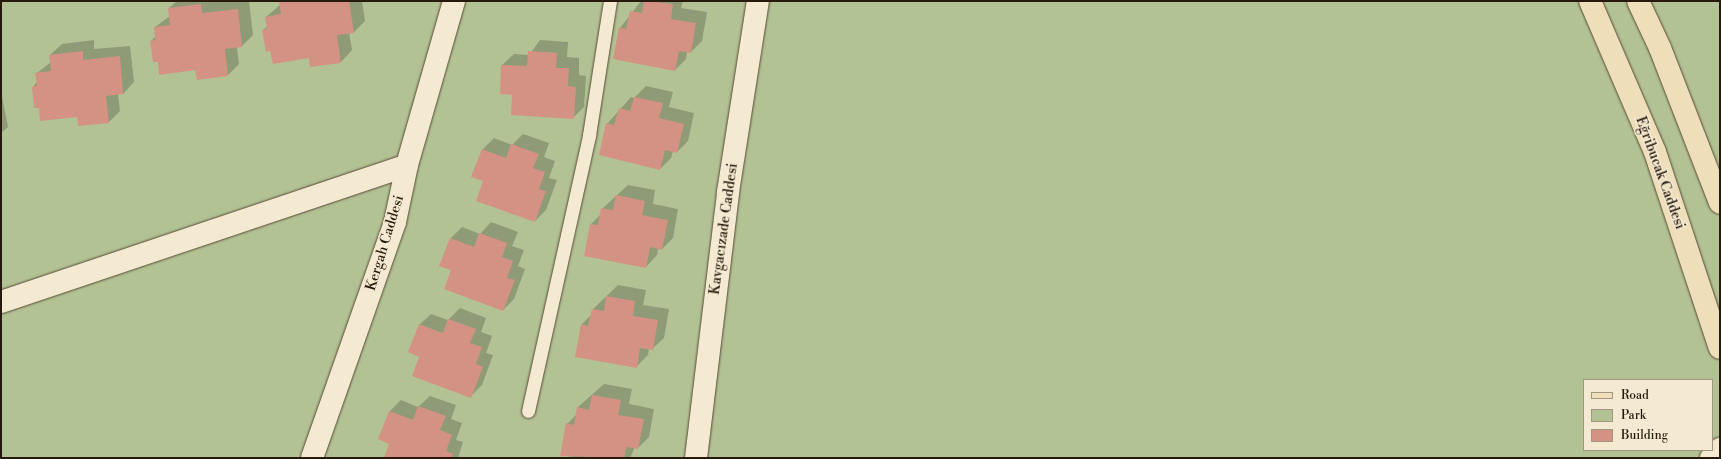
<!DOCTYPE html>
<html>
<head>
<meta charset="utf-8">
<style>
  body { margin:0 }
  #map { position:relative; width:1721px; height:459px; overflow:hidden; background:#eedeb9; font-family:"Libre Bodoni",serif }
  div>[style] { position:absolute }
  .green>* { inset:0; background:#b2c294 }
  .shadow>* { inset:0; background:#0003 }
  .building>* { inset:0; background:#d49284 }
  .roads { filter:drop-shadow(0 0 1px #594a37) drop-shadow(0 0 1px #594a37) }
  .service>* { height:13px; margin:-6.5px; padding:0 6.5px; transform-origin:6.5px; border-radius:6.5px; background:#f4ead2 }
  .minor>* { height:22px; margin:-11px; padding:0 11px; transform-origin:11px; border-radius:11px; background:#f4ead2 }
  .tertiary>* { height:22px; margin:-11px; padding:0 11px; transform-origin:11px; border-radius:11px; background:#f4ead2 }
  .primary>* { height:22px; margin:-11px; padding:0 11px; transform-origin:11px; border-radius:11px; background:#eedeb9 }
  span { translate:-50% -50%; white-space:nowrap; text-align:center; line-height:1.15; -webkit-text-stroke:3px #f4ead2; paint-order:stroke }
  .street-label { font-size:14px; color:#27190c }
  .frame { position:absolute; inset:0; border:2px solid #27190c; pointer-events:none }
  .legend { position:absolute; left:1583px; top:379px; width:130px; height:72px; box-sizing:border-box; background:#f4ead2; border:1px solid #a29683; margin:0; padding:5px 7px; list-style:none; font-size:12px; color:#27190c }
  .legend li { display:flex; align-items:center; gap:8px; height:20px }
  .legend b { width:20px; border:1px solid #a29683 }
</style>
</head>
<body>
<div id="map">
  <div class="green">
    <i style="clip-path:polygon(evenodd,1px 1px,1720px 1px,1720px 458px,1px 458px,1px 1px,1584px 380px,1712px 380px,1712px 450px,1584px 450px,1584px 380px)"></i>
  </div>
  <div class="shadow">
    <i style="clip-path:polygon(177px 1px,249px 1px,253px 35px,242px 46px,237px 47px,239px 64px,228px 75px,159px 60px,151px 41px,156px 36px,155px 27px,170px 16px,169px 8px)"></i>
    <i style="clip-path:polygon(280px 1px,362px 1px,365px 21px,354px 32px,349px 32px,352px 50px,341px 62px,311px 66px,309px 57px,271px 49px,263px 30px,268px 26px,266px 17px,280px 5px)"></i>
    <i style="clip-path:polygon(641px 1px,683px 1px,681px 8px,707px 12px,702px 41px,691px 52px,687px 51px,686px 59px,675px 70px,620px 28px)"></i>
    <i style="clip-path:polygon(94px 40px,94px 49px,130px 46px,134px 82px,123px 94px,118px 94px,120px 111px,109px 122px,40px 106px,33px 87px,37px 82px,37px 73px,51px 62px,50px 55px,62px 44px)"></i>
    <i style="clip-path:polygon(540px 40px,568px 42px,567px 57px,579px 58px,579px 75px,586px 76px,584px 107px,573px 118px,513px 94px,502px 65px,514px 54px,529px 55px)"></i>
    <i style="clip-path:polygon(646px 86px,673px 92px,669px 107px,694px 113px,688px 141px,677px 152px,673px 151px,671px 158px,660px 169px,607px 124px,631px 97px,634px 98px)"></i>
    <i style="clip-path:polygon(1px 91px,8px 127px,1px 133px)"></i>
    <i style="clip-path:polygon(523px 134px,549px 143px,544px 157px,555px 161px,549px 178px,557px 180px,546px 210px,535px 221px,484px 181px,483px 149px,494px 138px,512px 145px)"></i>
    <i style="clip-path:polygon(628px 185px,655px 190px,653px 204px,678px 209px,673px 238px,662px 249px,658px 248px,657px 255px,646px 267px,591px 224px,601px 214px,602px 209px)"></i>
    <i style="clip-path:polygon(491px 222px,518px 232px,512px 246px,524px 250px,518px 266px,525px 269px,514px 299px,503px 310px,452px 270px,451px 238px,462px 227px,480px 234px)"></i>
    <i style="clip-path:polygon(618px 285px,646px 290px,643px 305px,669px 309px,664px 338px,652px 349px,649px 348px,648px 355px,636px 367px,581px 325px,591px 315px,593px 309px)"></i>
    <i style="clip-path:polygon(460px 308px,486px 318px,481px 332px,492px 336px,486px 353px,493px 355px,482px 385px,471px 396px,421px 356px,419px 325px,431px 314px,448px 320px)"></i>
    <i style="clip-path:polygon(604px 384px,632px 389px,629px 404px,654px 409px,649px 437px,638px 448px,635px 447px,630px 458px,580px 458px,562px 455px,567px 424px,577px 414px,578px 407px)"></i>
    <i style="clip-path:polygon(430px 396px,456px 405px,451px 419px,462px 423px,456px 440px,463px 442px,458px 458px,385px 458px,391px 443px,389px 412px,401px 400px,418px 407px)"></i>
  </div>
  <div class="building">
    <i style="clip-path:polygon(279px 1px,349px 1px,354px 33px,337px 35px,341px 63px,310px 67px,309px 58px,273px 64px,270px 51px,266px 52px,262px 30px,267px 29px,265px 17px,281px 14px)"></i>
    <i style="clip-path:polygon(644px 1px,673px 4px,671px 19px,696px 23px,691px 53px,679px 51px,675px 71px,613px 59px,619px 27px,626px 29px,630px 11px,642px 13px)"></i>
    <i style="clip-path:polygon(201px 4px,202px 13px,238px 9px,242px 47px,225px 49px,228px 76px,197px 80px,195px 70px,159px 75px,158px 62px,153px 62px,150px 41px,155px 40px,154px 27px,170px 25px,168px 8px)"></i>
    <i style="clip-path:polygon(83px 51px,83px 60px,120px 56px,123px 94px,106px 96px,109px 123px,78px 126px,77px 117px,40px 121px,39px 108px,34px 108px,32px 87px,37px 86px,35px 73px,51px 71px,49px 55px)"></i>
    <i style="clip-path:polygon(528px 51px,557px 53px,556px 68px,569px 68px,568px 86px,576px 87px,574px 119px,511px 115px,512px 95px,500px 94px,501px 65px,527px 66px)"></i>
    <i style="clip-path:polygon(634px 97px,663px 103px,659px 118px,684px 124px,677px 153px,665px 150px,660px 170px,599px 155px,606px 123px,614px 125px,619px 108px,630px 111px)"></i>
    <i style="clip-path:polygon(511px 144px,539px 154px,533px 168px,545px 172px,539px 189px,546px 191px,535px 222px,476px 201px,483px 181px,471px 177px,482px 149px,506px 158px)"></i>
    <i style="clip-path:polygon(616px 195px,645px 201px,642px 215px,668px 220px,662px 250px,650px 247px,646px 268px,584px 256px,590px 224px,598px 225px,601px 208px,613px 210px)"></i>
    <i style="clip-path:polygon(479px 233px,507px 243px,502px 257px,513px 261px,507px 278px,515px 280px,503px 311px,444px 289px,451px 270px,439px 266px,450px 238px,474px 247px)"></i>
    <i style="clip-path:polygon(606px 296px,635px 301px,633px 316px,658px 320px,653px 350px,640px 348px,637px 368px,575px 357px,581px 324px,588px 326px,592px 309px,604px 311px)"></i>
    <i style="clip-path:polygon(448px 319px,476px 329px,470px 343px,482px 347px,476px 364px,483px 367px,471px 398px,412px 376px,419px 357px,408px 352px,419px 324px,443px 333px)"></i>
    <i style="clip-path:polygon(592px 395px,621px 400px,618px 415px,644px 419px,638px 449px,626px 447px,624px 458px,560px 456px,566px 423px,574px 425px,577px 407px,589px 410px)"></i>
    <i style="clip-path:polygon(418px 406px,446px 416px,440px 430px,452px 435px,446px 451px,453px 454px,451px 458px,384px 458px,389px 444px,378px 439px,389px 411px,413px 420px)"></i>
  </div>
  <div class="roads">
    <div class="service">
      <i style="left:528px;top:411px;width:283px;rotate:-77.5deg"></i>
      <i style="left:589px;top:135px;width:136px;rotate:-81.1deg"></i>
    </div>
    <div class="minor">
      <i style="left:1px;top:302px;width:428px;rotate:-18.6deg"></i>
      <i style="left:1711px;top:458px;width:13px;rotate:-45deg"></i>
    </div>
    <div class="tertiary">
      <i style="left:312px;top:458px;width:250px;rotate:-70.6deg"></i>
      <i style="left:395px;top:222px;width:58px;rotate:-78.1deg"></i>
      <i style="left:407px;top:165px;width:171px;rotate:-74deg"></i>
      <i style="left:696px;top:458px;width:268px;rotate:-83.1deg"></i>
      <i style="left:728px;top:192px;width:193px;rotate:-81.1deg"></i>
    </div>
    <div class="primary">
      <i style="left:1590px;top:1px;width:164px;rotate:66.7deg"></i>
      <i style="left:1655px;top:152px;width:206px;rotate:71.7deg"></i>
      <i style="left:1638px;top:1px;width:52px;rotate:64.9deg"></i>
      <i style="left:1660px;top:48px;width:166px;rotate:68.8deg"></i>
    </div>
  </div>
  <div class="street-label">
    <span style="left:1660px;top:173px;rotate:70deg">Eğribucak Caddesi</span>
    <span style="left:724px;top:229px;rotate:-82deg">Kavgacızade Caddesi</span>
    <span style="left:385px;top:243px;rotate:-73deg">Kergah Caddesi</span>
  </div>
  <div class="frame"></div>
  <ul class="legend">
  <li><b style="height:5px;background:#eedeb9"></b>Road</li>
  <li><b style="height:11px;background:#b2c294"></b>Park</li>
  <li><b style="height:11px;background:#d49284"></b>Building</li>
  </ul>
</div>
</body>
</html>
